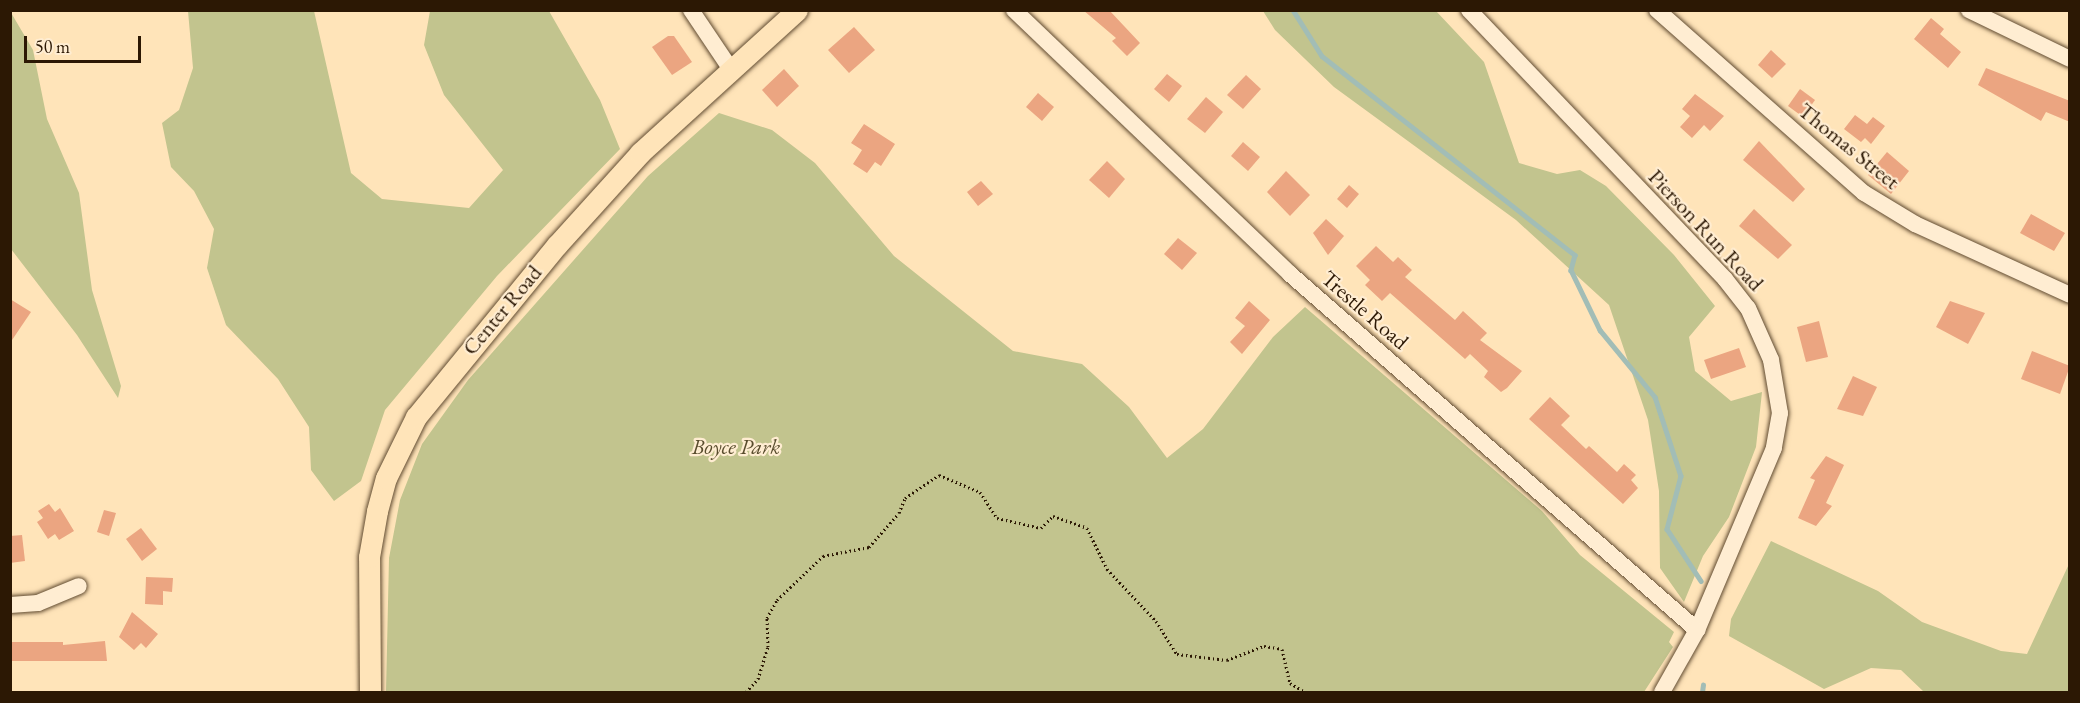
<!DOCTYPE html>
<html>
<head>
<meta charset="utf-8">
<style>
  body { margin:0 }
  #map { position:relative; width:2080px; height:703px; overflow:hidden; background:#ffe4b9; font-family:"EB Garamond",serif }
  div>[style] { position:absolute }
  .green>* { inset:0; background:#c2c48e }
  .stream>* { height:4.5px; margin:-2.25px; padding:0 2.25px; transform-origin:2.25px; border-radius:2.25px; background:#a2bdb6 }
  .building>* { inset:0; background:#eba581 }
  .path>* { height:3px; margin-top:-1.5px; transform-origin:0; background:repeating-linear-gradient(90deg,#2c1804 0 1.5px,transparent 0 4.5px) }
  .roads { filter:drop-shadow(0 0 2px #614b31) drop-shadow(0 0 2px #614b31) }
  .minor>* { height:16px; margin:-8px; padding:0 8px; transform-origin:8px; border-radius:8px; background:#ffedd2 }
  .major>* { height:21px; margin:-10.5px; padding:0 10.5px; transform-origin:10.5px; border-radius:10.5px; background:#ffe4b9 }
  span { translate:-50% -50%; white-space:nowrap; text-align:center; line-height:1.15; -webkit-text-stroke:4.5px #ffedd2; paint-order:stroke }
  .street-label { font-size:22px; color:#2c1804 }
  .park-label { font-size:22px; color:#594c2d; font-style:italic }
  .frame { position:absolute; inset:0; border:12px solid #2c1804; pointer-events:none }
  .scale { position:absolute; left:24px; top:36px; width:117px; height:27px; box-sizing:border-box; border:3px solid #2c1804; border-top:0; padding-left:8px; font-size:18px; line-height:21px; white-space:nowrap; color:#2c1804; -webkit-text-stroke:4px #ffedd2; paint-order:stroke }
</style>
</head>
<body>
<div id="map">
  <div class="green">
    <i style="clip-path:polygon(10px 11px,33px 50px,47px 119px,79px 193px,92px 290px,121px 386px,118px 398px,77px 335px,11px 249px)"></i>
    <i style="clip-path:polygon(188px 11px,314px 11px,351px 173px,382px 199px,469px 208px,503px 170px,444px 95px,424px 45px,430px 11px,549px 11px,600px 100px,620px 149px,497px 276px,385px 410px,361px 481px,334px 501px,311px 470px,309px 427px,278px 379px,226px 325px,207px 268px,214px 229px,194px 191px,171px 167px,162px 123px,179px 110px,193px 68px)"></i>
    <i style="clip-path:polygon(1263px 11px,1436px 11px,1484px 62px,1519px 163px,1557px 174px,1580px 170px,1606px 186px,1674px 255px,1715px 306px,1689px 337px,1695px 371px,1731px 401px,1762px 392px,1756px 447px,1729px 517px,1703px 556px,1684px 602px,1660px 568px,1659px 491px,1648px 420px,1609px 305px,1516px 220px,1334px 87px,1275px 30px)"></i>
    <i style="clip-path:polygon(719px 113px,772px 130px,815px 163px,894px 256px,1013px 351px,1082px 364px,1129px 407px,1167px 458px,1203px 429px,1273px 337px,1305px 307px,1542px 511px,1580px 555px,1674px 632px,1669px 642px,1673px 647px,1644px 692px,386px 692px,389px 558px,400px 500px,422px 444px,468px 380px,648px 176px)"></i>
    <i style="clip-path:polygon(1771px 541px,1878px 591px,1922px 622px,2001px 651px,2027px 654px,2069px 564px,2069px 692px,1924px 692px,1901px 670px,1871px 668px,1824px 689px,1729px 636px,1731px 619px)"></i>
  </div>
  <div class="stream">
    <i style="left:1293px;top:10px;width:54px;rotate:57.8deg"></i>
    <i style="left:1322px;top:56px;width:322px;rotate:38.2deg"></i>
    <i style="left:1575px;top:255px;width:16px;rotate:105deg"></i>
    <i style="left:1571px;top:270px;width:67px;rotate:64.2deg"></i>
    <i style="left:1600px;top:330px;width:87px;rotate:50.6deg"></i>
    <i style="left:1655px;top:397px;width:83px;rotate:71.8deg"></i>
    <i style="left:1681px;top:476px;width:55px;rotate:104.8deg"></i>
    <i style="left:1667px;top:529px;width:62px;rotate:56.8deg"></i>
    <i style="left:1702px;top:692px;width:7px;rotate:-82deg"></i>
  </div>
  <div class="building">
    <i style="clip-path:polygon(1083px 10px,1109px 10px,1140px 43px,1127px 56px,1112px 41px,1116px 38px)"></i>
    <i style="clip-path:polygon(1931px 18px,1944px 29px,1940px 34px,1961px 52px,1948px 68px,1914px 39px)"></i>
    <i style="clip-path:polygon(854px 27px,875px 50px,849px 73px,828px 50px)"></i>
    <i style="clip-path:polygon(668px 36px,674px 36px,692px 62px,672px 75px,652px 47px)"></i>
    <i style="clip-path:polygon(1771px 50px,1786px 64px,1772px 78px,1758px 65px)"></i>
    <i style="clip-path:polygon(1986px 68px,2070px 101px,2070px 122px,2046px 112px,2041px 121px,1978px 85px)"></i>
    <i style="clip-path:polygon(784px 69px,799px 86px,777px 107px,762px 90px)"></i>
    <i style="clip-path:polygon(1167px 74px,1182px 86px,1169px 102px,1154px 89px)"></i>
    <i style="clip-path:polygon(1246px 75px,1261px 89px,1243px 109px,1227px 95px)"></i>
    <i style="clip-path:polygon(1800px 89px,1815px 100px,1803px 117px,1788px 106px)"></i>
    <i style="clip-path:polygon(1038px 93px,1054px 107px,1042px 121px,1026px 107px)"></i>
    <i style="clip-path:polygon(1695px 94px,1724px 116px,1710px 131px,1704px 125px,1692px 138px,1680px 127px,1690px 116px,1682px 109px)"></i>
    <i style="clip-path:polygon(1206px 97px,1223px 112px,1205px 133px,1187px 119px)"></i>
    <i style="clip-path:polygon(1855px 115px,1867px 124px,1873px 117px,1885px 126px,1871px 144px,1865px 138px,1861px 142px,1844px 129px)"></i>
    <i style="clip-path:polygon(864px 124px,895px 144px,881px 166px,875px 162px,867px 173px,853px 164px,862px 150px,851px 143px)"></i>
    <i style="clip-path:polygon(1759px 141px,1805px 189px,1793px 202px,1743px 160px)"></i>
    <i style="clip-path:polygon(1243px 142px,1260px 157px,1248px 171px,1231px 156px)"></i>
    <i style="clip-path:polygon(1887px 152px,1909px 171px,1891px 194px,1868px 175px)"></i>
    <i style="clip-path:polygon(1107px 161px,1125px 179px,1109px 198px,1089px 180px)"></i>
    <i style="clip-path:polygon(1286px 171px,1310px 195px,1290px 216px,1267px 192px)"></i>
    <i style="clip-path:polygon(981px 181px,993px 194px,978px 206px,967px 192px)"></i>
    <i style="clip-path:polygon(1349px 185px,1359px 194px,1347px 208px,1337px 199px)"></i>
    <i style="clip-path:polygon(1754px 209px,1792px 245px,1778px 259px,1739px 226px)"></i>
    <i style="clip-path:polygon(2031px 214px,2065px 233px,2054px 251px,2020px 233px)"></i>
    <i style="clip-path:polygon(1326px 219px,1344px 236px,1328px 255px,1313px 233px)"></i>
    <i style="clip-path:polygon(1178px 238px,1197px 253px,1182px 270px,1164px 254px)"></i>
    <i style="clip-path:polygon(1376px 246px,1393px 262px,1398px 257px,1412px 270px,1405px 277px,1455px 320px,1463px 311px,1487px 333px,1480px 340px,1522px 371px,1507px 388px,1501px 392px,1484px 377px,1488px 371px,1470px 354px,1465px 359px,1390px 293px,1382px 301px,1365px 285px,1370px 280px,1356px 266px)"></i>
    <i style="clip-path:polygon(10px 299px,31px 312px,10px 343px)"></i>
    <i style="clip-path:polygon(1249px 301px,1270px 320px,1242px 354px,1230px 342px,1245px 326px,1235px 318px)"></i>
    <i style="clip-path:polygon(1950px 301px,1985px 313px,1968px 344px,1936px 327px)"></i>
    <i style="clip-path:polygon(1819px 321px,1828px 357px,1806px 362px,1797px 327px)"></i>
    <i style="clip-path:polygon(1739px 348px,1746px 367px,1711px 379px,1704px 360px)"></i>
    <i style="clip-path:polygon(2032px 351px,2070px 366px,2060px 394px,2021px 379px)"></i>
    <i style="clip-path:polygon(1853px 376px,1877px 387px,1863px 416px,1837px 409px)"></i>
    <i style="clip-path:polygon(1550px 397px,1570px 416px,1561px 425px,1586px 449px,1589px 446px,1617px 472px,1624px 464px,1636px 475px,1631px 480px,1638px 488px,1623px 504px,1529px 419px)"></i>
    <i style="clip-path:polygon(1826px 456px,1844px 465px,1826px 503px,1832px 506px,1816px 526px,1798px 518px,1815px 480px,1810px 478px)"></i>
    <i style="clip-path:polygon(49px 504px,55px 512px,60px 508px,74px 531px,59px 540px,55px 534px,48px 539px,37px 522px,43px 518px,38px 511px)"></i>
    <i style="clip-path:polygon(104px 510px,116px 513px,109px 536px,97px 532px)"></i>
    <i style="clip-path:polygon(141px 528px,157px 549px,142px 561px,126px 539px)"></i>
    <i style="clip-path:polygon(22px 535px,25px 561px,10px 563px,10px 536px)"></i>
    <i style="clip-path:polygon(146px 577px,173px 578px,172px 592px,163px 591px,163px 605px,145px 604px)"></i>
    <i style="clip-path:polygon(132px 612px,158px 634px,146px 648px,141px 643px,134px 650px,119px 637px)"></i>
    <i style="clip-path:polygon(105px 641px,107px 661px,10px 661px,10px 642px,63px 642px,63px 645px)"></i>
  </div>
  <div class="path">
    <i style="left:746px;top:692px;width:18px;rotate:-47deg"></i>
    <i style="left:758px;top:679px;width:34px;rotate:-73deg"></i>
    <i style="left:768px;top:647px;width:29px;rotate:-92deg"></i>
    <i style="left:767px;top:618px;width:21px;rotate:-61deg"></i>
    <i style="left:777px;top:600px;width:64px;rotate:-43.7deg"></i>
    <i style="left:823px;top:556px;width:47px;rotate:-11.1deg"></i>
    <i style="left:869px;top:547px;width:45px;rotate:-48.6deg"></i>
    <i style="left:899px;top:513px;width:16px;rotate:-68deg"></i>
    <i style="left:905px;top:498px;width:41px;rotate:-34.1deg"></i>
    <i style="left:939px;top:475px;width:44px;rotate:22.5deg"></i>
    <i style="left:980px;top:492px;width:31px;rotate:57deg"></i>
    <i style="left:997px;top:518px;width:45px;rotate:12.8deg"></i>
    <i style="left:1041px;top:528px;width:17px;rotate:-45deg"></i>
    <i style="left:1053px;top:516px;width:36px;rotate:19deg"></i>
    <i style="left:1087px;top:528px;width:46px;rotate:64deg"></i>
    <i style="left:1107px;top:569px;width:71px;rotate:46.7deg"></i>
    <i style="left:1156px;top:621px;width:39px;rotate:58deg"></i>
    <i style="left:1177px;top:654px;width:50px;rotate:6.8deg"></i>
    <i style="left:1227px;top:660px;width:40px;rotate:-21deg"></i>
    <i style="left:1264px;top:646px;width:18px;rotate:9deg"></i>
    <i style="left:1282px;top:649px;width:35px;rotate:77deg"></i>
    <i style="left:1290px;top:683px;width:17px;rotate:31deg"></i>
  </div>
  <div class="roads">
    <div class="minor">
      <i style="left:691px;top:10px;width:73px;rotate:56.1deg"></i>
      <i style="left:1014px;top:10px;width:382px;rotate:43.7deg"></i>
      <i style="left:1290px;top:274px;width:541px;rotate:41.18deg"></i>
      <i style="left:1469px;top:10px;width:371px;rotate:46.4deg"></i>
      <i style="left:1725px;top:279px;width:37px;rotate:52deg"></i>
      <i style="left:1748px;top:308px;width:57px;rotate:66.1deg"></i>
      <i style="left:1771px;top:360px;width:54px;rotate:80.4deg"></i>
      <i style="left:1780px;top:413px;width:36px;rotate:100deg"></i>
      <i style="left:1774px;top:448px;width:198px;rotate:112.9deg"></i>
      <i style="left:1697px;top:630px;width:71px;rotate:119.4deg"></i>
      <i style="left:1657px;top:10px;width:276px;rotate:41.5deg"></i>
      <i style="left:1864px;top:193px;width:60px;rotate:31.3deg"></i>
      <i style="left:1915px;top:224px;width:170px;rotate:24.6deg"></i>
      <i style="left:1969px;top:10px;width:112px;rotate:25.9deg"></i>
      <i style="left:10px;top:605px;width:28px;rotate:-4deg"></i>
      <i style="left:38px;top:603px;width:44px;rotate:-22.5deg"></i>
    </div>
    <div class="major">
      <i style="left:370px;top:692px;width:135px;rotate:-90.4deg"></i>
      <i style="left:369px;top:557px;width:47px;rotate:-80.1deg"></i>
      <i style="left:377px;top:511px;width:34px;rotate:-75deg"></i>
      <i style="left:386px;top:478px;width:68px;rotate:-63.8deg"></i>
      <i style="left:416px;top:417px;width:222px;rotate:-50.7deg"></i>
      <i style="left:557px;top:245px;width:124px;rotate:-47.9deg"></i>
      <i style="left:640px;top:153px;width:212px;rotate:-42.3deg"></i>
    </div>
  </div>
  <div class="street-label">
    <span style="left:1849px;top:146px;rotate:39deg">Thomas Street</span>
    <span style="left:1706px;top:230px;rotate:47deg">Pierson Run Road</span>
    <span style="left:502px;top:310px;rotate:-50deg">Center Road</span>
    <span style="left:1365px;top:310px;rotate:41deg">Trestle Road</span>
  </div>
  <div class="park-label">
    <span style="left:736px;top:447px">Boyce Park</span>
  </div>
  <div class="frame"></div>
  <div class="scale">50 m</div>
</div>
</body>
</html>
